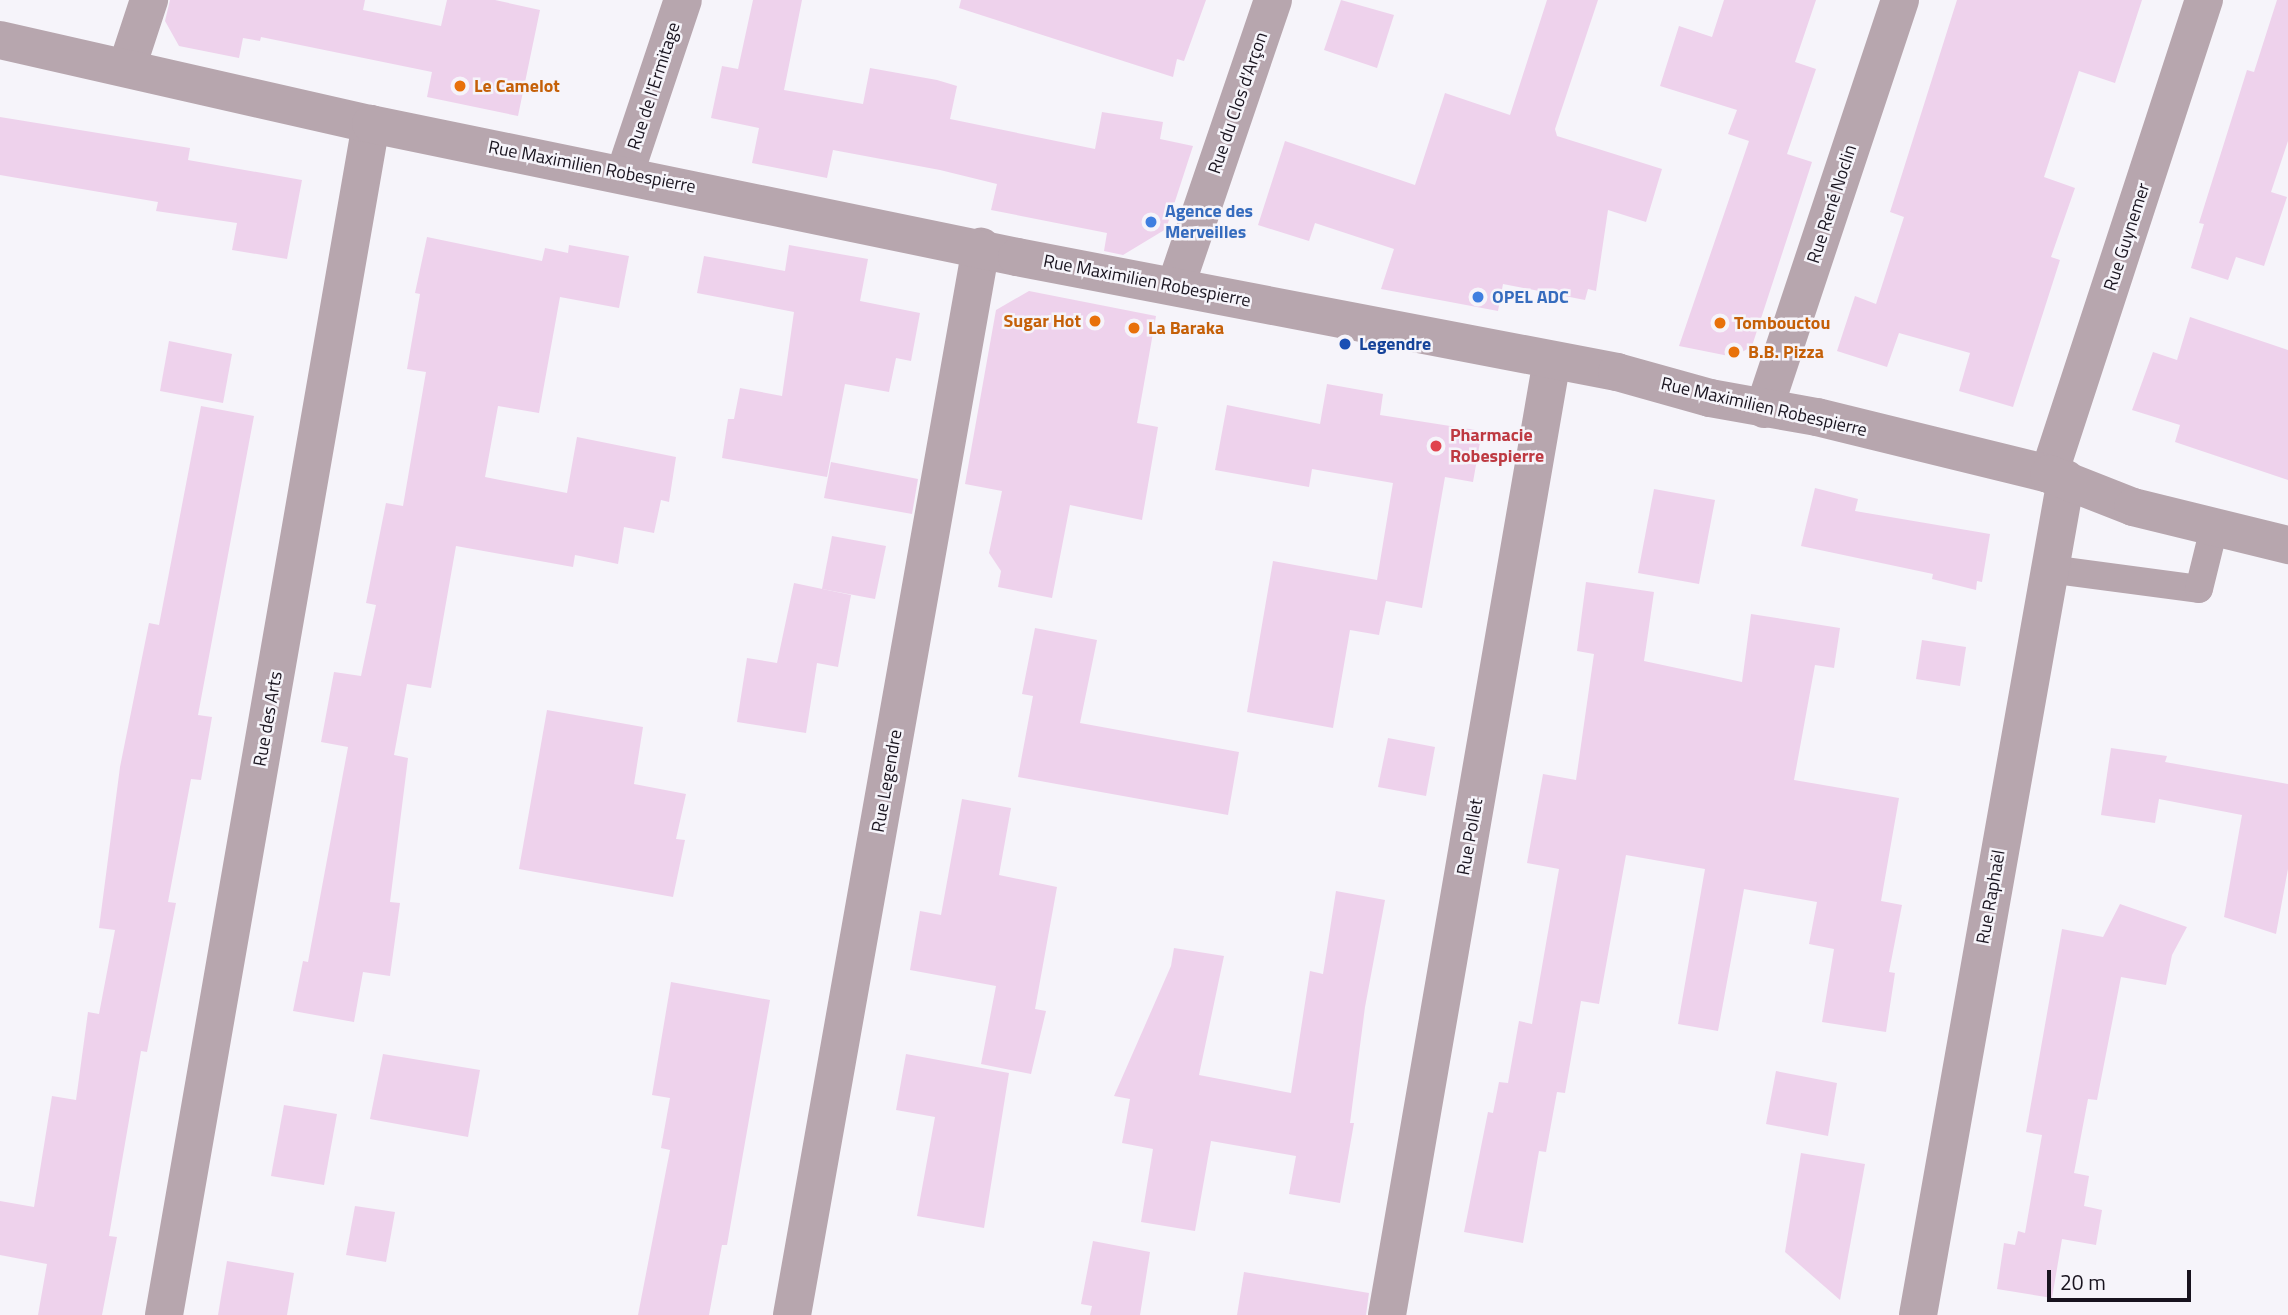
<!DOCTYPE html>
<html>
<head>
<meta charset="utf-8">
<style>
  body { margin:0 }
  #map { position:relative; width:2288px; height:1315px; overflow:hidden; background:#f6f4fa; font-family:"Titillium Web",sans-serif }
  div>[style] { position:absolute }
  .building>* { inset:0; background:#eed2ec }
  .service>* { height:28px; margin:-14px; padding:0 14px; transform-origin:14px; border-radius:14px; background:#b7a6ae }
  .minor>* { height:38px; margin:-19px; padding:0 19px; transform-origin:19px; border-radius:19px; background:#b7a6ae }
  .tertiary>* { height:38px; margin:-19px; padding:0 19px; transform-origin:19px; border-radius:19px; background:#b7a6ae }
  .dots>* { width:19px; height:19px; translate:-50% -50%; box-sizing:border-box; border:4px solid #f6f4fa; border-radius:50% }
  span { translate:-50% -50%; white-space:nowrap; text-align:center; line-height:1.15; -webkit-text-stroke:5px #f6f4fa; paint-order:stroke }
  .food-label { font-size:18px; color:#c56008; font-weight:700 }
  .left { translate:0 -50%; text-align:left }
  .right { translate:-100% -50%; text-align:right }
  .street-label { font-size:18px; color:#18131e }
  .shop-label { font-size:18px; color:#366cbe; font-weight:700 }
  .transit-label { font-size:18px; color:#164399; font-weight:700 }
  .health-label { font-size:18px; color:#be3a42; font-weight:700 }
  .scale { position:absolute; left:2047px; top:1270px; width:144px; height:32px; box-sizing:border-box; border:4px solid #18131e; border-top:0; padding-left:9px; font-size:21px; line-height:24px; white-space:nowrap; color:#18131e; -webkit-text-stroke:5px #f6f4fa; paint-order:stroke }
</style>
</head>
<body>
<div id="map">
  <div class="building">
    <i style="clip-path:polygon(170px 0,365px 0,363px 10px,441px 26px,447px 0,495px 0,540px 10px,518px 116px,427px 97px,432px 72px,261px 37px,260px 41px,243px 38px,239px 58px,179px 46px,165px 21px)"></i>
    <i style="clip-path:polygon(753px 0,802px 0,784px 90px,863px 104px,870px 68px,937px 80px,957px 86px,950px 119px,1095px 149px,1102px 112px,1163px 122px,1160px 139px,1193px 146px,1166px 229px,1123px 255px,1104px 251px,1107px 233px,991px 210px,997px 184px,940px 170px,833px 150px,827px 178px,752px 163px,759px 128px,711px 118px,722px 66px,738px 69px)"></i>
    <i style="clip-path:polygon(961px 0,1206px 0,1184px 61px,1177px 59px,1173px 77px,959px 8px)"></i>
    <i style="clip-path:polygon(1341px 0,1394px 15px,1377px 68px,1324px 50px)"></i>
    <i style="clip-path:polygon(1547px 0,1598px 0,1555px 129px,1557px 136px,1662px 169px,1646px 222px,1608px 210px,1596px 291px,1588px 289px,1585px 300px,1503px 284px,1498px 311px,1381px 289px,1394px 249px,1315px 223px,1309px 241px,1258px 225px,1285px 141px,1415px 185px,1445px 93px,1510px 115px)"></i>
    <i style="clip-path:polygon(1724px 0,1816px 0,1795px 62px,1816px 69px,1787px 154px,1812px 162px,1752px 346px,1734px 357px,1679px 346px,1749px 141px,1728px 134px,1737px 110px,1660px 86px,1679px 26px,1712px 37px)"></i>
    <i style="clip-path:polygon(1957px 0,2142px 0,2115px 83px,2079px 71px,2044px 177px,2075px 188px,2051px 257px,2060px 260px,2013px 407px,1959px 391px,1970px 353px,1899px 333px,1887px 367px,1837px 351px,1855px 296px,1876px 304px,1904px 217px,1890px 212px)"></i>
    <i style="clip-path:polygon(2277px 0,2288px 0,2288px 141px,2271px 192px,2287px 197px,2264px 266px,2236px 257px,2228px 280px,2191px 268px,2204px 224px,2199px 223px,2247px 70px,2254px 72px)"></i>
    <i style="clip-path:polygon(0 117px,190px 148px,188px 160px,302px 180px,287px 259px,232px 250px,237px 223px,156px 211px,158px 202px,0 175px)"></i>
    <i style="clip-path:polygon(427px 237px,542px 261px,545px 248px,568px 253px,569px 245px,629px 256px,619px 308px,560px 297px,539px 413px,498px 406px,485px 477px,567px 493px,577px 437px,676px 457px,669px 502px,661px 500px,654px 533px,624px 527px,618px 564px,575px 555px,573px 567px,456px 546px,431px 688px,407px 684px,394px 755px,408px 758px,390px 902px,400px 903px,390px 976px,363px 972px,354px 1022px,293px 1011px,303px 961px,308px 962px,348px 747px,321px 742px,334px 672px,361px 676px,376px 605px,366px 603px,386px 503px,403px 506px,426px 372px,407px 369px,420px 294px,415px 293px)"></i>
    <i style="clip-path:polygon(789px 245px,868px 259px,860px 301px,920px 313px,911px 361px,896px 358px,889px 392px,845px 384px,827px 477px,722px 458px,728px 419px,734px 419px,740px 388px,782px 396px,794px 312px,697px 293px,704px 256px,785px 271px)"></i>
    <i style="clip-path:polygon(1029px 291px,1156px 316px,1137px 423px,1158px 427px,1142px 520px,1070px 505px,1052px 598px,998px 587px,1001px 571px,989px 553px,1002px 491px,965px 484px,996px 310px)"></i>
    <i style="clip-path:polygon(2190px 317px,2288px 350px,2288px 480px,2175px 442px,2180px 425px,2132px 410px,2153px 352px,2177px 360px)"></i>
    <i style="clip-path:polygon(169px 341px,232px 354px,223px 403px,160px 391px)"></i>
    <i style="clip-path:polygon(1327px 384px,1383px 394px,1380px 415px,1482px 431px,1473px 482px,1445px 477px,1422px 608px,1386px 601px,1379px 635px,1350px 630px,1333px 728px,1247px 712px,1273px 561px,1377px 580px,1393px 483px,1312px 469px,1309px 487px,1215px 470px,1227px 405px,1320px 424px)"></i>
    <i style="clip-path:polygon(201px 406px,254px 416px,198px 715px,212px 717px,201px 780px,191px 779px,168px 902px,176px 903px,147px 1052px,141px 1051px,109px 1236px,117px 1237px,102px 1315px,38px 1315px,47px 1264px,0 1255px,0 1201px,34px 1207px,52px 1096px,76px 1100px,88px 1012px,99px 1014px,115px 930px,99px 928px,120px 767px,149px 623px,159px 625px)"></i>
    <i style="clip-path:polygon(831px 462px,918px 479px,912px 514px,824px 498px)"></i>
    <i style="clip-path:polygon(1815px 488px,1858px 499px,1855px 511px,1990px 534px,1982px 582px,1977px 581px,1976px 590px,1932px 579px,1933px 574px,1801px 546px)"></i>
    <i style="clip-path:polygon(1654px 489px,1715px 500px,1699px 584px,1638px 573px)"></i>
    <i style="clip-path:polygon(832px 536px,886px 546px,875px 599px,822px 589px)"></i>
    <i style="clip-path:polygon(1586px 582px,1654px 592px,1644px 661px,1742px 682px,1751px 614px,1840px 628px,1834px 668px,1815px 665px,1794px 780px,1899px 798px,1881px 901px,1902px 905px,1889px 972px,1895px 973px,1886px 1032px,1822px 1022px,1834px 949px,1809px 944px,1817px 902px,1744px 889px,1718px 1031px,1678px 1024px,1705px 869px,1626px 855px,1599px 1004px,1581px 1001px,1565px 1093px,1557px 1092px,1546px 1152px,1539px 1151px,1523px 1243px,1464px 1232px,1488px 1112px,1493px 1113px,1499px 1082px,1508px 1083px,1519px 1021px,1532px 1024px,1559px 869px,1527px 863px,1543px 774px,1576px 780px,1594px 654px,1577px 651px)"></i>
    <i style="clip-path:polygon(794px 583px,851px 595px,838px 667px,817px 663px,806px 733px,737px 722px,747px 658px,777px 663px)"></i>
    <i style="clip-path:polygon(1035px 628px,1097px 640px,1080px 723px,1239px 752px,1228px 815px,1018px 777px,1033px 696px,1022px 694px)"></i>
    <i style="clip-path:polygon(1922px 640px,1966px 647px,1960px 686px,1916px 679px)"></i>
    <i style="clip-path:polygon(547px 710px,643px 727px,634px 784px,686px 794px,676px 839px,685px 840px,673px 897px,519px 869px)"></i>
    <i style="clip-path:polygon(1388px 738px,1435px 747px,1426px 796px,1378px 787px)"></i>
    <i style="clip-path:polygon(2111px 748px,2167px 756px,2165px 762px,2288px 784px,2288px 869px,2276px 934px,2224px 917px,2242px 815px,2159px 799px,2155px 823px,2101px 815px)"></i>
    <i style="clip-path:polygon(962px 799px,1011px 808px,999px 875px,1057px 887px,1035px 1009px,1046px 1011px,1031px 1074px,981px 1064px,996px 986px,910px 970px,920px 911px,941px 915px)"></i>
    <i style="clip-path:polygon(1336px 891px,1385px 900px,1365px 1007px,1350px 1123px,1354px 1123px,1340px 1203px,1289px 1194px,1296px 1156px,1211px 1141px,1195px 1231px,1141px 1222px,1153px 1149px,1122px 1143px,1130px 1099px,1114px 1096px,1171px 966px,1174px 948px,1224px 956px,1199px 1075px,1291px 1093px,1310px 971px,1323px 974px)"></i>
    <i style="clip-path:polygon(2120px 904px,2187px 927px,2172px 955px,2166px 985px,2121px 977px,2097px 1100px,2088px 1099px,2074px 1173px,2089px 1176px,2084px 1206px,2102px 1210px,2096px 1245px,2062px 1239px,2052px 1298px,1997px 1289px,2004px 1243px,2015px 1245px,2018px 1231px,2025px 1233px,2042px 1135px,2026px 1132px,2062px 929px,2103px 937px)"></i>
    <i style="clip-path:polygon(671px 982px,770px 1000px,727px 1245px,722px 1245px,709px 1315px,638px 1315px,670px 1150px,661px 1148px,670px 1098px,652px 1095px)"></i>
    <i style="clip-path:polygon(383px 1054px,480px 1070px,468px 1137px,370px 1119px)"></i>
    <i style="clip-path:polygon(906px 1054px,1009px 1073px,984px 1228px,917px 1216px,935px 1117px,896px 1110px)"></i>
    <i style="clip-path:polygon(1776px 1071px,1837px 1083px,1828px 1136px,1766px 1124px)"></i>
    <i style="clip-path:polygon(284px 1105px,337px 1114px,324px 1185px,271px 1176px)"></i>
    <i style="clip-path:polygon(1801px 1153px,1865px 1164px,1840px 1300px,1785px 1252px)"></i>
    <i style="clip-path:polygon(355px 1206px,395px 1212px,386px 1262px,346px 1255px)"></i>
    <i style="clip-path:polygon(1093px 1241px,1150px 1252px,1140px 1315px,1090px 1315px,1092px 1306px,1081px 1304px)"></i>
    <i style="clip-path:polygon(227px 1261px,294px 1273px,287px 1315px,218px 1315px)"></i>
    <i style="clip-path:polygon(1244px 1272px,1369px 1293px,1366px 1315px,1237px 1315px)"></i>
  </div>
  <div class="service">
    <i style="left:2049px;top:569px;width:151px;rotate:7.6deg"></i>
    <i style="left:2199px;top:589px;width:63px;rotate:-76.2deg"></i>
  </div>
  <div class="minor">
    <i style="left:127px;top:67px;width:71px;rotate:-71.8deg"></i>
    <i style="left:625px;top:173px;width:182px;rotate:-71.5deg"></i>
    <i style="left:1176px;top:285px;width:301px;rotate:-71.2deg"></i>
    <i style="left:1764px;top:409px;width:431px;rotate:-71.6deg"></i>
    <i style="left:2049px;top:474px;width:499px;rotate:-71.9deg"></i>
    <i style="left:164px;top:1315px;width:1209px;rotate:-80.14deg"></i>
    <i style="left:792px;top:1315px;width:1085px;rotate:-79.96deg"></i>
    <i style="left:1387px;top:1315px;width:969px;rotate:-80.2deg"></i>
    <i style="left:1918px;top:1315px;width:849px;rotate:-79.96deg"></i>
  </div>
  <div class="tertiary">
    <i style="left:0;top:40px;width:380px;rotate:12.8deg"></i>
    <i style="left:371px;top:124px;width:660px;rotate:11.63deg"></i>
    <i style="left:1017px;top:257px;width:611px;rotate:10.85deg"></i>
    <i style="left:1617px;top:372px;width:97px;rotate:15.6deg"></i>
    <i style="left:1710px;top:398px;width:109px;rotate:10.1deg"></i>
    <i style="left:1817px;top:417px;width:239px;rotate:13.8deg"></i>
    <i style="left:2049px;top:474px;width:90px;rotate:21.4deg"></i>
    <i style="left:2133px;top:507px;width:160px;rotate:13.8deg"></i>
  </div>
  <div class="dots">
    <i style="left:460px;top:86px;background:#e8710a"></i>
    <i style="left:1151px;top:222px;background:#3f7fe0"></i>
    <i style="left:1478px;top:297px;background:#3f7fe0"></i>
    <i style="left:1095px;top:321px;background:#e8710a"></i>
    <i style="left:1720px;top:323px;background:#e8710a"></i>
    <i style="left:1134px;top:328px;background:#e8710a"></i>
    <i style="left:1345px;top:344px;background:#1a4fb4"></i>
    <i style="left:1734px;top:352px;background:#e8710a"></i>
    <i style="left:1436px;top:446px;background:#e0444e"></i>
  </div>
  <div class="food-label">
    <span class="left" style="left:474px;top:86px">Le Camelot</span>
    <span class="right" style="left:1081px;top:321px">Sugar Hot</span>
    <span class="left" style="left:1734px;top:323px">Tombouctou</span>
    <span class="left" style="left:1148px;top:328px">La Baraka</span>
    <span class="left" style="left:1748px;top:352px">B.B. Pizza</span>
  </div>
  <div class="street-label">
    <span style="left:654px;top:86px;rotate:-72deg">Rue de l'Ermitage</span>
    <span style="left:1238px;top:103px;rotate:-71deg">Rue du Clos d'Arçon</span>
    <span style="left:592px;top:167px;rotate:11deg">Rue Maximilien Robespierre</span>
    <span style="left:1832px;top:204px;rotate:-72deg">Rue René Noclin</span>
    <span style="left:2127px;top:237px;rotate:-72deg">Rue Guynemer</span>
    <span style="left:1147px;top:281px;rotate:11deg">Rue Maximilien Robespierre</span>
    <span style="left:1764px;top:407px;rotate:13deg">Rue Maximilien Robespierre</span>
    <span style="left:268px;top:719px;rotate:-80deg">Rue des Arts</span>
    <span style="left:887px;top:781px;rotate:-80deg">Rue Legendre</span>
    <span style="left:1470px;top:837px;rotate:-80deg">Rue Pollet</span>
    <span style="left:1991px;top:897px;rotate:-80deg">Rue Raphaël</span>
  </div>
  <div class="shop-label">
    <span class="left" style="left:1165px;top:222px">Agence des<br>Merveilles</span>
    <span class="left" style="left:1492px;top:297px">OPEL ADC</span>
  </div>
  <div class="transit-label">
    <span class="left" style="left:1359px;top:344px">Legendre</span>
  </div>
  <div class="health-label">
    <span class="left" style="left:1450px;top:446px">Pharmacie<br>Robespierre</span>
  </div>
  <div class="scale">20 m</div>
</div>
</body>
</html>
